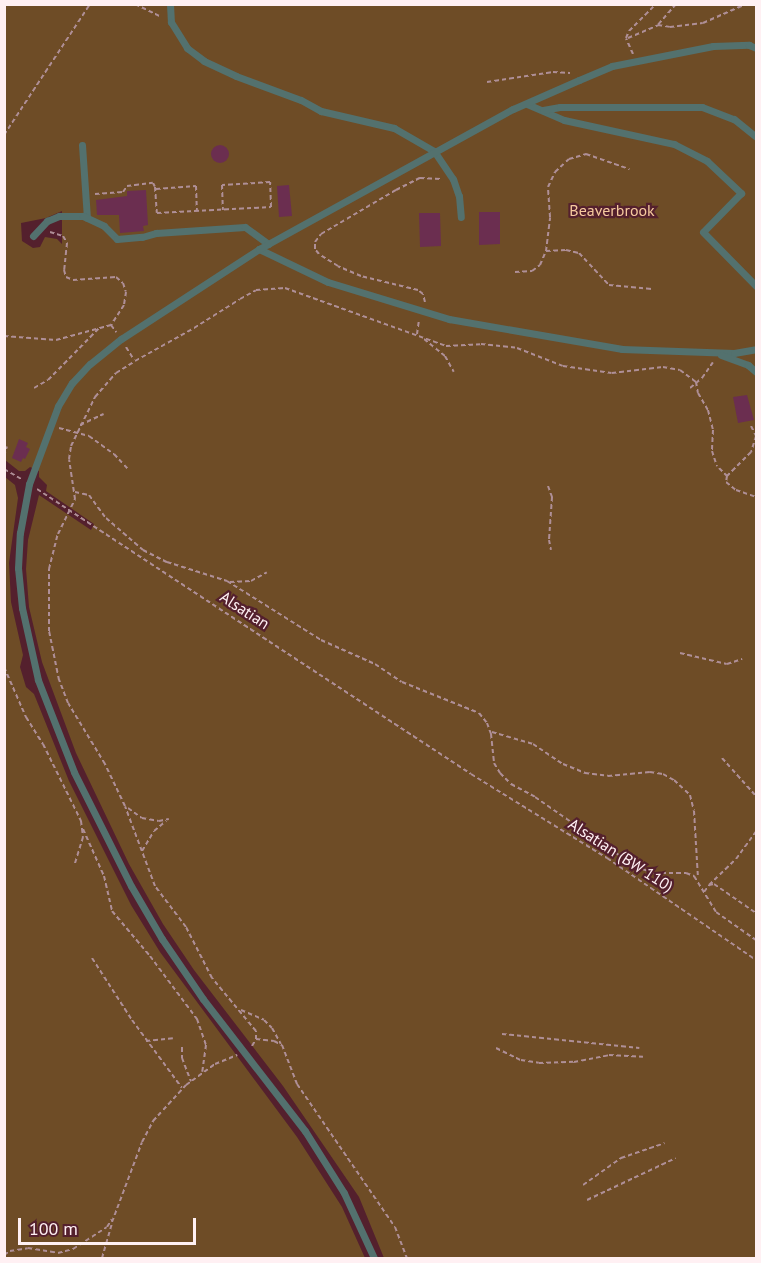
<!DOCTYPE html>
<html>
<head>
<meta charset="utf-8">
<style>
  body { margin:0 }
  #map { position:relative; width:761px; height:1263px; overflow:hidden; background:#54202d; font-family:"PT Sans",sans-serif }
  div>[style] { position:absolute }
  .green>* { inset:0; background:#6e4c26 }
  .building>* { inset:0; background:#6b2e50 }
  .round { border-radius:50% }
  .path>* { height:2px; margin-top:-1px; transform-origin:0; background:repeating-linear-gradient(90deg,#af8f97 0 4.5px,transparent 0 7.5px) }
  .lane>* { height:7px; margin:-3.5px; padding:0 3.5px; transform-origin:3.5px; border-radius:3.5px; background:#53716e }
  span { translate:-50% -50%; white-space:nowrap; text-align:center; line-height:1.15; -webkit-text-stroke:4.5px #54202d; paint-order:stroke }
  .park-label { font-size:16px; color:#f6ca9e }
  .street-label { font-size:16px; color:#fff0f3 }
  .frame { position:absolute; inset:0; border:6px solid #fff0f3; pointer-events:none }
  .scale { position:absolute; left:18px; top:1218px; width:178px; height:27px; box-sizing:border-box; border:3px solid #fff0f3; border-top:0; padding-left:8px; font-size:18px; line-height:21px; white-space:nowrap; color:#fff0f3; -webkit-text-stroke:4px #54202d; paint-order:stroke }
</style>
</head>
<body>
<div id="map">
  <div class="green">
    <i style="clip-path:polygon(evenodd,5px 5px,756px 5px,756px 1258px,384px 1258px,359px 1197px,283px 1086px,194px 970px,163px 924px,129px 864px,76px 753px,42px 662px,29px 607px,26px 569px,28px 540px,39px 495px,91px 530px,94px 524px,46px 491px,47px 485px,39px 477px,39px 471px,30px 467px,25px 471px,19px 471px,5px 460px,5px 5px,62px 211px,62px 244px,57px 239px,45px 237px,40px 247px,33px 248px,22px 241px,21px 223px,46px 218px,62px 211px)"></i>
    <i style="clip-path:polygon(5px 477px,15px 485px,18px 498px,9px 563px,11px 602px,23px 655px,20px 667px,26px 687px,34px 694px,69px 781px,131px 905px,160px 952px,297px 1137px,342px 1207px,365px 1258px,5px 1258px)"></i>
  </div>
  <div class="building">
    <i class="round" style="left:211px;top:145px;width:18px;height:18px"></i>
    <i style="clip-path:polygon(289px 185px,292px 216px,279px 217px,277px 186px)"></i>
    <i style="clip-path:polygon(146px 190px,148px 225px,143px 226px,144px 231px,120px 233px,119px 215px,97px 215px,96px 200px,127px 196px,127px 191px)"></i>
    <i style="clip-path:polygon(479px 212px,500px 212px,500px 244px,479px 245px)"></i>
    <i style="clip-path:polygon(419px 213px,440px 213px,441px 246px,420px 247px)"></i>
    <i style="clip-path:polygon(747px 395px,754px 420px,738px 423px,733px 397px)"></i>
    <i style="clip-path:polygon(19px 439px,28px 443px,26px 447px,30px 449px,25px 459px,23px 458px,21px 462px,12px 458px)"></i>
  </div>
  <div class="path">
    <i style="left:135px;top:4px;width:28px;rotate:26deg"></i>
    <i style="left:676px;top:4px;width:28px;rotate:131deg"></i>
    <i style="left:658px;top:25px;width:12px;rotate:9deg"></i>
    <i style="left:670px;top:27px;width:33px;rotate:-7deg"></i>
    <i style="left:703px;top:23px;width:47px;rotate:-23.8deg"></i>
    <i style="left:628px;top:38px;width:33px;rotate:-23deg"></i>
    <i style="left:633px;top:54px;width:17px;rotate:-114deg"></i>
    <i style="left:626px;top:38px;width:8px;rotate:-67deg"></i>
    <i style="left:629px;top:31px;width:38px;rotate:-45deg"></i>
    <i style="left:487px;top:82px;width:67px;rotate:-8.6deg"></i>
    <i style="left:553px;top:72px;width:17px;rotate:3deg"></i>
    <i style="left:4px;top:135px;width:157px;rotate:-56.7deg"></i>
    <i style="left:156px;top:189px;width:40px;rotate:-4.3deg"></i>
    <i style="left:196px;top:186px;width:25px;rotate:88deg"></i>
    <i style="left:95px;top:194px;width:28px;rotate:-4deg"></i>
    <i style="left:123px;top:192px;width:7px;rotate:-56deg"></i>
    <i style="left:127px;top:186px;width:26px;rotate:-7deg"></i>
    <i style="left:153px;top:183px;width:4px;rotate:63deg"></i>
    <i style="left:155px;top:187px;width:26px;rotate:86deg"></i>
    <i style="left:157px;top:213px;width:114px;rotate:-3deg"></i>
    <i style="left:271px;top:207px;width:25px;rotate:-92deg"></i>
    <i style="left:270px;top:182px;width:48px;rotate:176.4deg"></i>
    <i style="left:222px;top:185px;width:25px;rotate:88deg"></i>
    <i style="left:50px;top:232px;width:14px;rotate:17deg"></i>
    <i style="left:63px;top:236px;width:8px;rotate:60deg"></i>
    <i style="left:67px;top:243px;width:27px;rotate:96deg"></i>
    <i style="left:64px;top:270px;width:7px;rotate:74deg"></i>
    <i style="left:66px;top:277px;width:8px;rotate:23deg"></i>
    <i style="left:73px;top:280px;width:43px;rotate:-4deg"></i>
    <i style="left:116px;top:277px;width:9px;rotate:41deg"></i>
    <i style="left:123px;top:283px;width:9px;rotate:72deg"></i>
    <i style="left:126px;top:292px;width:13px;rotate:99deg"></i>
    <i style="left:124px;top:305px;width:24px;rotate:123deg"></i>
    <i style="left:111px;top:325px;width:9px;rotate:54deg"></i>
    <i style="left:546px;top:251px;width:20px;rotate:-3deg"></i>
    <i style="left:566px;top:250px;width:13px;rotate:13deg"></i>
    <i style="left:579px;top:253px;width:44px;rotate:46.8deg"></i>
    <i style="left:609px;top:285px;width:43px;rotate:5.3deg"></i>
    <i style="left:515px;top:272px;width:17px;rotate:-3deg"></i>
    <i style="left:532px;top:271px;width:10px;rotate:-37deg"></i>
    <i style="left:540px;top:265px;width:15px;rotate:-67deg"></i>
    <i style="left:546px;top:251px;width:34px;rotate:-83deg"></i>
    <i style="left:550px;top:217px;width:30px;rotate:-94deg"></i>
    <i style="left:548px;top:187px;width:17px;rotate:-65deg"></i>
    <i style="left:555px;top:172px;width:19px;rotate:-43deg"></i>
    <i style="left:569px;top:159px;width:18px;rotate:-16deg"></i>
    <i style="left:586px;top:154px;width:46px;rotate:19.2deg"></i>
    <i style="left:425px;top:302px;width:8px;rotate:-104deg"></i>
    <i style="left:423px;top:294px;width:6px;rotate:-141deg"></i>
    <i style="left:418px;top:290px;width:59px;rotate:-166.2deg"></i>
    <i style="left:361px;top:276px;width:25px;rotate:-157deg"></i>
    <i style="left:338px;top:266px;width:22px;rotate:-148deg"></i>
    <i style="left:319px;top:254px;width:6px;rotate:-129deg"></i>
    <i style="left:315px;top:249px;width:7px;rotate:-90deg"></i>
    <i style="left:315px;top:242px;width:10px;rotate:-53deg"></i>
    <i style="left:321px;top:234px;width:87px;rotate:-30.4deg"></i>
    <i style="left:396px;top:190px;width:27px;rotate:-27deg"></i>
    <i style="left:420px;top:178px;width:21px;rotate:3deg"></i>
    <i style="left:417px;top:334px;width:15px;rotate:-82deg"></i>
    <i style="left:4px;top:336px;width:52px;rotate:4.4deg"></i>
    <i style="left:56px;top:340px;width:57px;rotate:-15.3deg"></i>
    <i style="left:424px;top:339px;width:27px;rotate:39deg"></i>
    <i style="left:445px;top:356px;width:18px;rotate:61deg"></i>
    <i style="left:126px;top:347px;width:15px;rotate:58deg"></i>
    <i style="left:34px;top:388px;width:16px;rotate:-30deg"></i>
    <i style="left:48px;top:380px;width:74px;rotate:-45.5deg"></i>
    <i style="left:690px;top:388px;width:16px;rotate:-40deg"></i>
    <i style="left:702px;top:378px;width:19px;rotate:-55deg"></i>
    <i style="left:80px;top:425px;width:26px;rotate:-25deg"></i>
    <i style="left:751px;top:426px;width:11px;rotate:63deg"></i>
    <i style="left:59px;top:428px;width:31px;rotate:15deg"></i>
    <i style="left:89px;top:436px;width:31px;rotate:36deg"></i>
    <i style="left:114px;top:454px;width:22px;rotate:47deg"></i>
    <i style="left:756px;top:436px;width:17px;rotate:107deg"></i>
    <i style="left:751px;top:452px;width:34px;rotate:135deg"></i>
    <i style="left:727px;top:476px;width:6px;rotate:99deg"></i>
    <i style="left:726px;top:482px;width:13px;rotate:39deg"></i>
    <i style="left:736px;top:490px;width:21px;rotate:19deg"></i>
    <i style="left:4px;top:456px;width:10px;rotate:-73deg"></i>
    <i style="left:719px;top:468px;width:11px;rotate:45deg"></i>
    <i style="left:4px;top:469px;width:22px;rotate:30deg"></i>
    <i style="left:548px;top:486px;width:12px;rotate:70deg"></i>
    <i style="left:552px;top:497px;width:43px;rotate:94deg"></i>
    <i style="left:549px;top:540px;width:10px;rotate:79deg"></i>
    <i style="left:37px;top:489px;width:519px;rotate:33.29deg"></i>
    <i style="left:471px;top:774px;width:160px;rotate:31.7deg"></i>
    <i style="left:607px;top:858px;width:181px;rotate:34.4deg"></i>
    <i style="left:75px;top:492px;width:14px;rotate:12deg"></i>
    <i style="left:89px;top:495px;width:29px;rotate:54deg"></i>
    <i style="left:106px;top:518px;width:49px;rotate:40.9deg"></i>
    <i style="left:143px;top:550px;width:27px;rotate:27deg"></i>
    <i style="left:167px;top:562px;width:63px;rotate:17.6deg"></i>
    <i style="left:227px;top:581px;width:111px;rotate:32.1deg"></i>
    <i style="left:321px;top:640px;width:59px;rotate:24deg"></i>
    <i style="left:375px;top:664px;width:32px;rotate:34deg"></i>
    <i style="left:402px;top:682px;width:83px;rotate:21.9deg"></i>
    <i style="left:479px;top:713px;width:13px;rotate:51deg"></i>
    <i style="left:487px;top:723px;width:12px;rotate:70deg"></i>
    <i style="left:491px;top:734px;width:29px;rotate:84deg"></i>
    <i style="left:494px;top:763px;width:12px;rotate:59deg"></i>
    <i style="left:500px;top:773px;width:16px;rotate:45deg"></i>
    <i style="left:511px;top:784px;width:27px;rotate:28deg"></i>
    <i style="left:535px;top:797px;width:123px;rotate:34.7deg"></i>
    <i style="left:636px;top:867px;width:19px;rotate:18deg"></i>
    <i style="left:654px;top:873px;width:32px"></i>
    <i style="left:686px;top:873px;width:9px;rotate:21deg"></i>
    <i style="left:694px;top:876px;width:42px;rotate:58.6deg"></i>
    <i style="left:716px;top:912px;width:49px;rotate:35deg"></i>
    <i style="left:230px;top:582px;width:21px;rotate:-3deg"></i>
    <i style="left:251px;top:581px;width:18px;rotate:-29deg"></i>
    <i style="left:680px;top:653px;width:48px;rotate:13.2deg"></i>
    <i style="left:727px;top:664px;width:16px;rotate:-18deg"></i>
    <i style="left:4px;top:667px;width:55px;rotate:66.3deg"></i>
    <i style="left:26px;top:717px;width:32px;rotate:58deg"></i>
    <i style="left:43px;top:744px;width:86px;rotate:63.7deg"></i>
    <i style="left:81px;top:821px;width:16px;rotate:83deg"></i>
    <i style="left:83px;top:837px;width:28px;rotate:107deg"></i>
    <i style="left:492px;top:732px;width:43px;rotate:16.3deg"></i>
    <i style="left:533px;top:744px;width:36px;rotate:34deg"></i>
    <i style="left:563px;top:764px;width:24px;rotate:22deg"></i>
    <i style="left:585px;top:773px;width:23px;rotate:7deg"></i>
    <i style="left:608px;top:776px;width:42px;rotate:-5.4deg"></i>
    <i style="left:650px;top:772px;width:13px;rotate:9deg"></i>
    <i style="left:663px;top:774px;width:13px;rotate:29deg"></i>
    <i style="left:674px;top:780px;width:22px;rotate:43deg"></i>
    <i style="left:690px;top:795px;width:16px;rotate:76deg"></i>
    <i style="left:694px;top:811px;width:67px;rotate:86.6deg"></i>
    <i style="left:722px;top:758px;width:51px;rotate:48.2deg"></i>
    <i style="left:128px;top:808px;width:17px;rotate:36deg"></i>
    <i style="left:142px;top:818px;width:17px;rotate:10deg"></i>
    <i style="left:159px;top:821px;width:10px;rotate:-11deg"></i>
    <i style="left:83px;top:829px;width:51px;rotate:65.9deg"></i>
    <i style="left:104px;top:876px;width:36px;rotate:77deg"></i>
    <i style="left:112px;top:911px;width:59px;rotate:49.8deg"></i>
    <i style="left:150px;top:956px;width:79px;rotate:53.3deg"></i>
    <i style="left:197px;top:1019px;width:28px;rotate:71deg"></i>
    <i style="left:206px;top:1045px;width:27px;rotate:98deg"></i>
    <i style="left:142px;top:851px;width:23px;rotate:-59deg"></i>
    <i style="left:154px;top:831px;width:16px;rotate:-40deg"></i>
    <i style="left:709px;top:885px;width:37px;rotate:-44deg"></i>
    <i style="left:736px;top:859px;width:34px;rotate:-54deg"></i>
    <i style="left:704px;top:892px;width:9px;rotate:-54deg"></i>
    <i style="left:709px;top:885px;width:5px;rotate:-11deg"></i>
    <i style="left:714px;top:884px;width:51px;rotate:34.6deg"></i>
    <i style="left:92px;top:958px;width:74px;rotate:57.2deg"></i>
    <i style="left:132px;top:1020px;width:84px;rotate:53.7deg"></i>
    <i style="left:241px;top:1010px;width:25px;rotate:23deg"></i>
    <i style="left:264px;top:1020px;width:11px;rotate:45deg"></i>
    <i style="left:272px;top:1028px;width:18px;rotate:61deg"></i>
    <i style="left:502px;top:1034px;width:138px;rotate:5.8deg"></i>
    <i style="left:256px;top:1039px;width:18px;rotate:6deg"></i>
    <i style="left:274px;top:1041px;width:9px;rotate:27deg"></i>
    <i style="left:282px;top:1045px;width:42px;rotate:69deg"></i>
    <i style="left:297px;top:1084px;width:173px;rotate:55.6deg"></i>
    <i style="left:395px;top:1227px;width:33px;rotate:69deg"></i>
    <i style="left:146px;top:1041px;width:27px;rotate:-6deg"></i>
    <i style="left:252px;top:1046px;width:8px;rotate:-60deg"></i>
    <i style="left:256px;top:1039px;width:8px;rotate:-90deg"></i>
    <i style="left:256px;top:1031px;width:69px;rotate:-129.7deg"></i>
    <i style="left:212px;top:978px;width:57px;rotate:-117deg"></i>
    <i style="left:186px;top:927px;width:51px;rotate:-127.1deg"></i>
    <i style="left:155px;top:886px;width:85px;rotate:-110.6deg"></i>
    <i style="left:125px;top:806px;width:47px;rotate:-115.5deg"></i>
    <i style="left:105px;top:764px;width:71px;rotate:-121.2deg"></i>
    <i style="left:68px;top:703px;width:25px;rotate:-111deg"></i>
    <i style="left:59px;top:680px;width:50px;rotate:-101.5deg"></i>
    <i style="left:49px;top:631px;width:62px;rotate:-90deg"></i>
    <i style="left:49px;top:569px;width:36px;rotate:-76deg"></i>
    <i style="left:58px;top:534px;width:39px;rotate:-64deg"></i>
    <i style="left:75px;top:499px;width:40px;rotate:-98.5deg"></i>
    <i style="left:69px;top:459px;width:13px;rotate:-81deg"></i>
    <i style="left:71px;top:446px;width:55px;rotate:-63.9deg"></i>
    <i style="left:95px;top:397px;width:32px;rotate:-49deg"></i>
    <i style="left:116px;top:373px;width:22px;rotate:-32deg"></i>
    <i style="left:135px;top:361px;width:68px;rotate:-29.2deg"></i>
    <i style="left:194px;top:328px;width:54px;rotate:-32.2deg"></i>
    <i style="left:240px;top:299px;width:18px;rotate:-29deg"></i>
    <i style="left:256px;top:290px;width:29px;rotate:-4deg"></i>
    <i style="left:285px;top:288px;width:171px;rotate:19.8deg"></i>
    <i style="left:446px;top:346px;width:35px;rotate:-3deg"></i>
    <i style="left:481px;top:344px;width:36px;rotate:6deg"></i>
    <i style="left:517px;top:348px;width:49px;rotate:21.4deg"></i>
    <i style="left:563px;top:366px;width:49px;rotate:8.1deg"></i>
    <i style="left:612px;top:373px;width:51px;rotate:-6.7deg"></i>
    <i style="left:663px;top:367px;width:17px;rotate:10deg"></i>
    <i style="left:680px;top:370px;width:20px;rotate:37deg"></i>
    <i style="left:696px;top:382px;width:11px;rotate:80deg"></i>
    <i style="left:698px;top:393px;width:20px;rotate:60deg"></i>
    <i style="left:708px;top:410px;width:21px;rotate:76deg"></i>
    <i style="left:713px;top:430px;width:21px;rotate:93deg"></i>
    <i style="left:712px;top:451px;width:16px;rotate:72deg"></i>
    <i style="left:182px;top:1047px;width:11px;rotate:90deg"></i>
    <i style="left:182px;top:1058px;width:25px;rotate:69deg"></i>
    <i style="left:496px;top:1048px;width:28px;rotate:26deg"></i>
    <i style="left:521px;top:1060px;width:18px;rotate:9deg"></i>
    <i style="left:539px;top:1063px;width:35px;rotate:-2deg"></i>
    <i style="left:574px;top:1062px;width:36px;rotate:-11deg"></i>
    <i style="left:609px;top:1055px;width:34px;rotate:3deg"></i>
    <i style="left:583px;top:1185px;width:47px;rotate:-35.4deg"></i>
    <i style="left:621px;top:1158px;width:46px;rotate:-18.8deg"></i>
    <i style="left:587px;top:1200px;width:98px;rotate:-25.3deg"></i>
    <i style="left:4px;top:1255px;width:7px;rotate:-34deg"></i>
    <i style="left:10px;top:1251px;width:18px;rotate:-9deg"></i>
    <i style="left:28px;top:1248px;width:30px;rotate:9deg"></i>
    <i style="left:58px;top:1253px;width:16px;rotate:-15deg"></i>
    <i style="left:73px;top:1249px;width:40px;rotate:-32.9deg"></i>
    <i style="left:107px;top:1227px;width:9px;rotate:-58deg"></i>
    <i style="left:102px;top:1258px;width:37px;rotate:-74deg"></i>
    <i style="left:112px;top:1222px;width:85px;rotate:-69.4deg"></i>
    <i style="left:142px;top:1142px;width:24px;rotate:-62deg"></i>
    <i style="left:153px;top:1121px;width:49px;rotate:-47.5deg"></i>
    <i style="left:186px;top:1085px;width:36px;rotate:-36deg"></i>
    <i style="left:215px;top:1064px;width:24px;rotate:-22deg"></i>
  </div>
  <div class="lane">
    <i style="left:170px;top:4px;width:18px;rotate:87deg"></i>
    <i style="left:171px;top:22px;width:31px;rotate:58deg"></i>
    <i style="left:187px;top:48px;width:21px;rotate:37deg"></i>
    <i style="left:204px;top:61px;width:35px;rotate:25deg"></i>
    <i style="left:236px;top:76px;width:69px;rotate:20.3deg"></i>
    <i style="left:301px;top:100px;width:23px;rotate:29deg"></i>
    <i style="left:321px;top:111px;width:75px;rotate:13.1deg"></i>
    <i style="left:394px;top:128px;width:46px;rotate:29.9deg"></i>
    <i style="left:434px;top:151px;width:34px;rotate:56deg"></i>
    <i style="left:453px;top:179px;width:18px;rotate:71deg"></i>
    <i style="left:459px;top:196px;width:21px;rotate:85deg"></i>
    <i style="left:527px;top:104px;width:40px;rotate:23.4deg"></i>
    <i style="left:564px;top:120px;width:113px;rotate:12.3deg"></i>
    <i style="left:674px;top:144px;width:37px;rotate:27deg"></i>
    <i style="left:707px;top:161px;width:47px;rotate:43.3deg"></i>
    <i style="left:741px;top:193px;width:54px;rotate:134.3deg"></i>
    <i style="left:703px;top:232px;width:76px;rotate:45.5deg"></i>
    <i style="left:543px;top:110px;width:17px;rotate:-10deg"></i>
    <i style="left:560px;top:107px;width:142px"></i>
    <i style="left:702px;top:107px;width:34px;rotate:21deg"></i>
    <i style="left:734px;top:119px;width:28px;rotate:39deg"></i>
    <i style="left:82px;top:145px;width:73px;rotate:86.1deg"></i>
    <i style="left:33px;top:236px;width:21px;rotate:-47deg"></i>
    <i style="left:47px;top:221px;width:13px;rotate:-23deg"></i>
    <i style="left:59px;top:216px;width:24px"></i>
    <i style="left:83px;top:216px;width:23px;rotate:25deg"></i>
    <i style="left:104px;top:226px;width:18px;rotate:45deg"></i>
    <i style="left:117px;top:239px;width:25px;rotate:-5deg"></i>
    <i style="left:142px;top:237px;width:15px;rotate:-16deg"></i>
    <i style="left:156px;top:233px;width:89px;rotate:-3.9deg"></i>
    <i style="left:245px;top:227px;width:29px;rotate:36deg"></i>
    <i style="left:259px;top:249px;width:76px;rotate:25.6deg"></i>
    <i style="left:328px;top:282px;width:127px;rotate:17deg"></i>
    <i style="left:449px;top:319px;width:176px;rotate:9.8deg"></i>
    <i style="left:622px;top:349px;width:112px;rotate:2deg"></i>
    <i style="left:734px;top:353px;width:22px;rotate:-10deg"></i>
    <i style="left:721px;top:355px;width:29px;rotate:20deg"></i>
    <i style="left:748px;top:365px;width:11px;rotate:41deg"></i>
    <i style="left:374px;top:1258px;width:72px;rotate:-114.8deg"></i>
    <i style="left:344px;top:1193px;width:73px;rotate:-122.2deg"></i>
    <i style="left:305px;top:1131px;width:167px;rotate:-127.7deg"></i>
    <i style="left:203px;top:999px;width:73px;rotate:-124.3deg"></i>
    <i style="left:162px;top:939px;width:61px;rotate:-120.3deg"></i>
    <i style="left:131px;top:886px;width:127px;rotate:-116.6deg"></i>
    <i style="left:74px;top:772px;width:99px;rotate:-111.4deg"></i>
    <i style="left:38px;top:680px;width:74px;rotate:-102.5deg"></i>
    <i style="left:22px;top:608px;width:40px;rotate:-95.7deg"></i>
    <i style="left:18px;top:568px;width:35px;rotate:-87deg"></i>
    <i style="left:20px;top:533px;width:50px;rotate:-79.6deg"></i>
    <i style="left:29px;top:484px;width:83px;rotate:-69.6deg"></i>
    <i style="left:58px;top:406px;width:27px;rotate:-59deg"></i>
    <i style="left:72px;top:383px;width:26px;rotate:-47deg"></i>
    <i style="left:90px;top:364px;width:40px;rotate:-39deg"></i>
    <i style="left:121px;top:339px;width:165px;rotate:-33.1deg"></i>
    <i style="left:259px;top:249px;width:290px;rotate:-28.9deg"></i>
    <i style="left:513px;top:109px;width:72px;rotate:-23.7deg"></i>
    <i style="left:579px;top:80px;width:36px;rotate:-23deg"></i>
    <i style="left:612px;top:66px;width:103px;rotate:-11.2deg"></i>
    <i style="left:713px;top:46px;width:36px;rotate:-2deg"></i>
    <i style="left:749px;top:45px;width:8px;rotate:23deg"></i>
  </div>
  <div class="park-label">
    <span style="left:612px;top:210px">Beaverbrook</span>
  </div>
  <div class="street-label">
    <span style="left:245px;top:610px;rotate:33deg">Alsatian</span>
    <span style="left:621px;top:855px;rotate:33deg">Alsatian (BW 110)</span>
  </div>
  <div class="frame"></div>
  <div class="scale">100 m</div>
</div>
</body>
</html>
